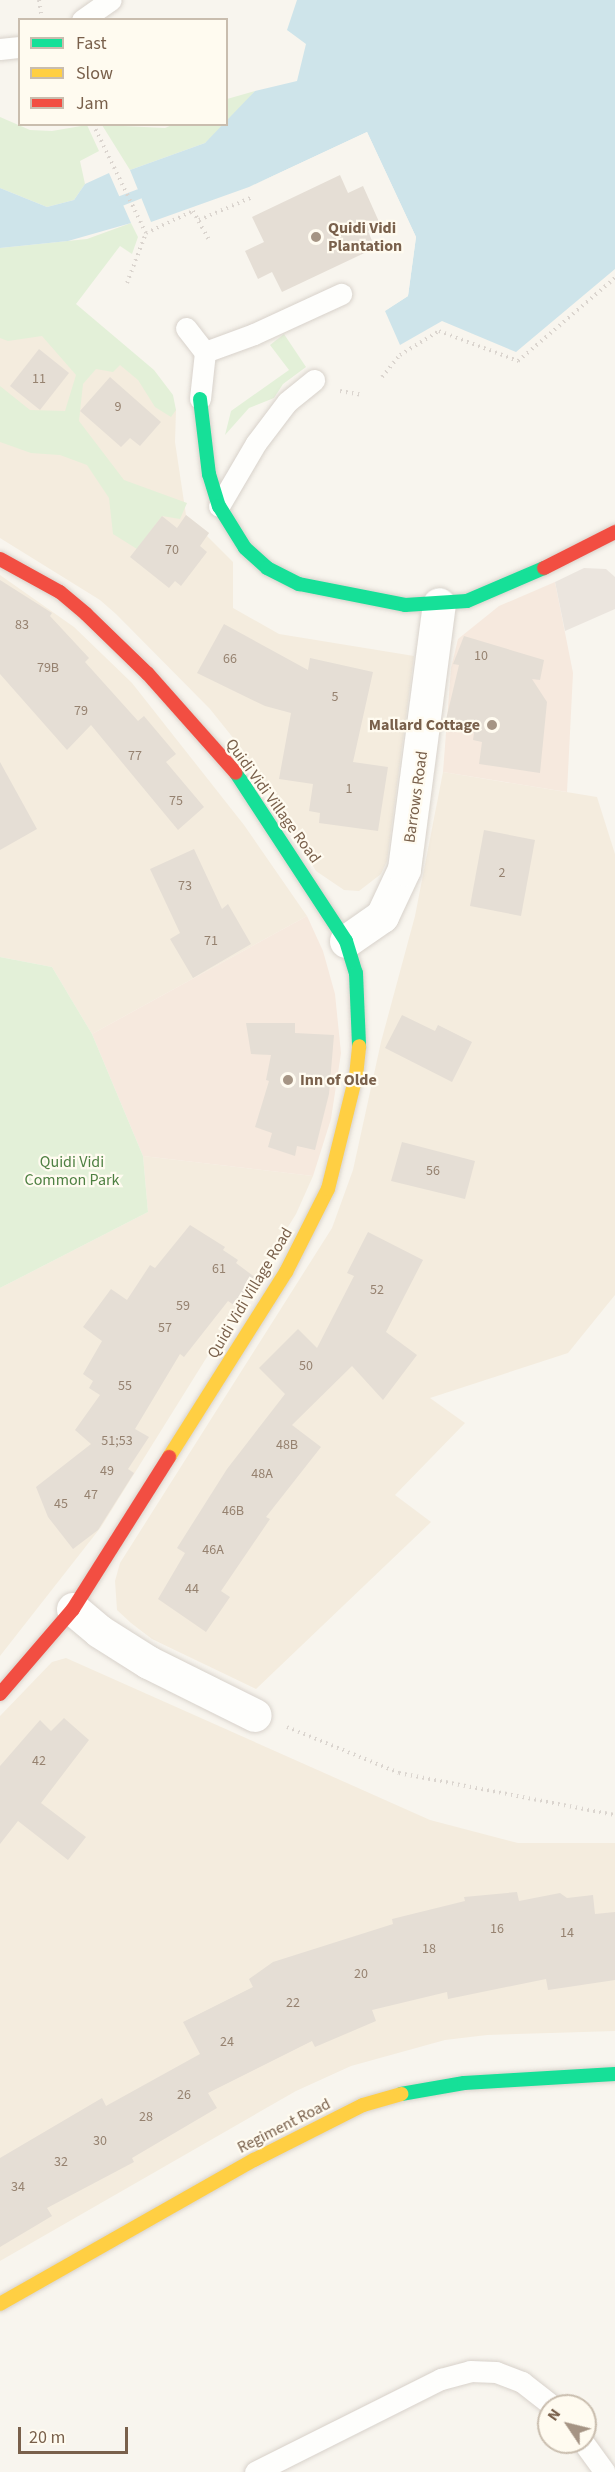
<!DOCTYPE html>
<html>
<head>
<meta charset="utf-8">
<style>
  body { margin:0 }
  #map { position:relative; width:615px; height:2472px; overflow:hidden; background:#f8f5ee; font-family:"Source Sans 3",sans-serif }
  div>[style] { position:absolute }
  .residential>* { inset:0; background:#f4ecde }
  .commercial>* { inset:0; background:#f6e9de }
  .industrial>* { inset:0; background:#ebe5de }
  .green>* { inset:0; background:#e3f0d8 }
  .water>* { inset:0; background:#cee4ea }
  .pier>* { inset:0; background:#f8f5ee }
  .stream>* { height:10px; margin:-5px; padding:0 5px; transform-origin:5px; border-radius:5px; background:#cee4ea }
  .building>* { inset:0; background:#e5ded5 }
  .path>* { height:4px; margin-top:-2px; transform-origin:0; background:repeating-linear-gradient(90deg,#dbd5cf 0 1.5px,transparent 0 6px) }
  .roads { filter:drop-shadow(0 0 2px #d8d2cb) drop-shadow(0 0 2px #d8d2cb) }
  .lane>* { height:21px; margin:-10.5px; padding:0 10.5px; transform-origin:10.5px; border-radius:10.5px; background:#fefefc }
  .street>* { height:33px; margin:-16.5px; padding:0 16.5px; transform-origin:16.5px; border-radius:16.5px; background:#fefefc }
  .fast>* { height:14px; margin:-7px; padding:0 7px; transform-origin:7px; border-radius:7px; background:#16e098 }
  .slow>* { height:14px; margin:-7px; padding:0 7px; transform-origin:7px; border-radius:7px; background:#ffcf43 }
  .jam>* { height:14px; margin:-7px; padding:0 7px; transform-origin:7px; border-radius:7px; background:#f24e42 }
  .dots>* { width:16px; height:16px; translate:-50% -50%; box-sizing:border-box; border:3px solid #fffbf0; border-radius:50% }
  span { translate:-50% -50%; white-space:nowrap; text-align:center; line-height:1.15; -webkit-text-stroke:4.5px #fffbf0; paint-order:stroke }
  .number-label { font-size:14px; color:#968270 }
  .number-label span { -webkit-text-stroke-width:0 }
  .poi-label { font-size:16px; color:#79604b; font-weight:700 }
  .left { translate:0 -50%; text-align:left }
  .right { translate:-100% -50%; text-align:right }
  .street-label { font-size:16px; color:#79604b }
  .park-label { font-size:16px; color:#4e8042 }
  .legend { position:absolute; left:18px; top:18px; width:210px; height:108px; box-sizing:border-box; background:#fffbf0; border:2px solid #c9bdae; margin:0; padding:8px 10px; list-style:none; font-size:18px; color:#79604b }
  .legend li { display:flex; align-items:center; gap:12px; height:30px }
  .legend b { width:30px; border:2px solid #c9bdae }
  .north { position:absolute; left:537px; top:2394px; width:60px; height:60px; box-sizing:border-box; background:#fffbf0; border:2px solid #c9bdae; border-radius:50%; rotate:305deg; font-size:16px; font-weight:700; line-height:24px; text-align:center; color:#79604b }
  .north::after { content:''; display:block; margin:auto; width:21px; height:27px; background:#a59484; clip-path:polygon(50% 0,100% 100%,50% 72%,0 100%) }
  .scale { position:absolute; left:18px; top:2427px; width:110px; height:27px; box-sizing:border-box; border:3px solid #79604b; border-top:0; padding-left:8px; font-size:18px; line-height:21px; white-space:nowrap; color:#79604b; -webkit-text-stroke:4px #fffbf0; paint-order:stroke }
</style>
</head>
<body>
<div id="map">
  <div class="residential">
    <i style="clip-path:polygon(0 248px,24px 258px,176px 410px,175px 442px,186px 515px,209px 533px,207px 536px,233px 562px,233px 608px,279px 634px,414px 656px,387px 861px,381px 874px,359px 891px,344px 890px,316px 871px,242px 749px,210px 709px,116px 614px,100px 600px,0 538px)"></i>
    <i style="clip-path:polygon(0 575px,74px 627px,132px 683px,244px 825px,307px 916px,92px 1034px,52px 967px,0 957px)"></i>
    <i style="clip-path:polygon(443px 772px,597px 797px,615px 854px,615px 1295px,568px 1353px,430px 1398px,465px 1423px,395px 1495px,431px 1522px,256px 1689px,152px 1639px,131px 1623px,117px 1610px,115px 1581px,120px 1563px,332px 1228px,353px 1170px,381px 1042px,415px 916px)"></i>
    <i style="clip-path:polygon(143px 1156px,313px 1176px,296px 1214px,101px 1527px,0 1656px,0 1288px,148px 1212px)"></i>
    <i style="clip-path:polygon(66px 1658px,430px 1820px,518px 1843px,615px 1843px,615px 2031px,487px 2035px,445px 2040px,351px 2066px,296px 2091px,0 2261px,0 1716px,52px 1662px)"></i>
  </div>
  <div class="commercial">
    <i style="clip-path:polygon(555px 582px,573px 673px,567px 792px,443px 772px,451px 668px,458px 639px,499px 606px)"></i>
    <i style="clip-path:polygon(307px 916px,323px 951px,335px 994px,341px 1053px,331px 1119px,313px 1176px,143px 1156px,92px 1034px)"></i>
  </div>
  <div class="industrial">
    <i style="clip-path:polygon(584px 568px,606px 569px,615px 577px,615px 609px,565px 631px,555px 582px)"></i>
  </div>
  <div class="green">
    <i style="clip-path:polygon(255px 91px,227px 124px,227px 99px)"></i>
    <i style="clip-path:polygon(0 117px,30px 130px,52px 131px,87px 125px,99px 151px,80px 161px,85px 184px,74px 200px,47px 207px,0 188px)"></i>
    <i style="clip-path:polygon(102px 125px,165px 128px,172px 125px,226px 125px,205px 143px,130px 170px)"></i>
    <i style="clip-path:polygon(131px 223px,138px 237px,132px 254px,120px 246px,76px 304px,154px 370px,173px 395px,176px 410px,171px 417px,155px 407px,138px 380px,120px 365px,113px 372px,96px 369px,83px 384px,79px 421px,124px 480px,187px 503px,180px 519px,162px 516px,137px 549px,113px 534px,109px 498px,87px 465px,60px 455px,31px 453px,0 442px,0 386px,30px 410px,65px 411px,76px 375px,42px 336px,8px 341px,0 338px,0 248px,87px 239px)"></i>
    <i style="clip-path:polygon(284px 334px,306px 367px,283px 384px,274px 398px,249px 408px,225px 435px,231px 411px,289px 370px,270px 345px)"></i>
    <i style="clip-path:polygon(0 957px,52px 967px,92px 1034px,143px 1156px,148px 1212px,0 1288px)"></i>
  </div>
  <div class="water">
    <i style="clip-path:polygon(297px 0,615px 0,615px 269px,516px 352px,442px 321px,400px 345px,385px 311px,408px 296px,416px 237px,367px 132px,249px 187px,151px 222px,130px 170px,205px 143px,255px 91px,297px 81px,306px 44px,287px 30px)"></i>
    <i style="clip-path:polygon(109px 173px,131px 223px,68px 241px,0 248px,0 188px,47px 207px,74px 200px,85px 184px)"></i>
  </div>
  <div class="pier">
    <i style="clip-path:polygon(367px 132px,416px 237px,408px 296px,383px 312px,406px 294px,413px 238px,366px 136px,249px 187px)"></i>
  </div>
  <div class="stream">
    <i style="left:121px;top:201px;width:19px;rotate:-21deg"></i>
  </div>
  <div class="building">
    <i style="clip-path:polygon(340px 175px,348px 193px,363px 186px,380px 224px,368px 231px,375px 248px,282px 292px,272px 272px,258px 279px,245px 251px,264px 242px,252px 217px)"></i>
    <i style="clip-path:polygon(39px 349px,69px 373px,40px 410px,10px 386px)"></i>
    <i style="clip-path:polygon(110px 377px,161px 422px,140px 446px,130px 438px,121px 447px,80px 411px)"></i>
    <i style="clip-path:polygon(186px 515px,209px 533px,200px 546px,207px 552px,181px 586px,175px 581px,169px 588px,130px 557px,162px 516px,177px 528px)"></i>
    <i style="clip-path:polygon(0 580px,52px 613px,50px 616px,89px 658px,85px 662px,138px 721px,144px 716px,176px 754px,166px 762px,204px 807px,178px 830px,91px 725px,67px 750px,0 674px)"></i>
    <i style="clip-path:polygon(224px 624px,308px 670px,310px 658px,373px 672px,353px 762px,388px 767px,378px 831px,319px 823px,320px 813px,309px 811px,313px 784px,279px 779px,291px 713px,265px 706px,197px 673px)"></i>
    <i style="clip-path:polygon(464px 636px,544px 660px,540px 680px,532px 679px,547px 702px,540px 773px,479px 764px,482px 742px,473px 740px,474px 733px,444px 728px,459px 665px,453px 664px)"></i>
    <i style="clip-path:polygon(0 762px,37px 829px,0 850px)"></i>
    <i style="clip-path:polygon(484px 830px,535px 840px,521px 916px,470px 906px)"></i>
    <i style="clip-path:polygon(194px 849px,222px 909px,228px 904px,251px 944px,193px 978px,170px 939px,180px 933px,150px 869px)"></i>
    <i style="clip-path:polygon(402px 1015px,435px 1031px,438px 1025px,472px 1042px,452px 1082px,385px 1048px)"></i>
    <i style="clip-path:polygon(246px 1023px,295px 1023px,295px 1033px,334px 1035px,329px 1094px,315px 1150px,297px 1146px,295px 1156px,268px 1147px,272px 1133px,255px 1127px,269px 1081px,266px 1080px,271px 1055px,251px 1054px)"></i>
    <i style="clip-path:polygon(402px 1142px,475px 1161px,465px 1199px,391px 1181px)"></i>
    <i style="clip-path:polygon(190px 1225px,225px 1247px,223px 1250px,238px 1260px,236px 1263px,256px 1278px,238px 1308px,228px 1301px,184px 1357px,180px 1354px,135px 1429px,149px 1437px,128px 1469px,134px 1473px,98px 1530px,73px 1549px,48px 1517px,36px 1487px,91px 1444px,75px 1430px,100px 1395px,89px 1388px,93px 1381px,83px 1374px,102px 1341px,83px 1327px,111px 1289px,127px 1300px,150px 1265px,155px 1268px)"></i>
    <i style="clip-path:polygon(368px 1232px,423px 1260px,386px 1332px,417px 1355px,383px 1400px,352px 1366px,292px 1425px,321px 1447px,266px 1517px,270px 1519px,221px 1591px,230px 1597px,206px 1632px,158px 1599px,185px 1553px,177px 1548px,227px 1469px,285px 1394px,259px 1368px,298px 1329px,317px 1348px,354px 1276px,347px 1273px)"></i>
    <i style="clip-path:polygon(64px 1718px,89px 1740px,41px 1803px,86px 1837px,68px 1860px,18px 1821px,0 1844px,0 1766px,40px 1720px,51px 1731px)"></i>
    <i style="clip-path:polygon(517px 1892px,519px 1901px,560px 1893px,567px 1898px,593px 1895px,595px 1914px,615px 1912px,615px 1980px,548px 1990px,546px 1979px,448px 1999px,447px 1992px,372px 2010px,376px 2021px,315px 2047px,312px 2041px,208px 2093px,217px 2108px,132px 2158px,134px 2162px,47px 2208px,52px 2216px,0 2247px,0 2158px,102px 2098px,106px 2106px,200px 2054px,183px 2022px,253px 1987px,249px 1979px,273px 1962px,393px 1924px,392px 1919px,465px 1901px,464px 1897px)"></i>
  </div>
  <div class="path">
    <i style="left:39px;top:0;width:20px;rotate:81deg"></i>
    <i style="left:93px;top:124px;width:121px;rotate:64.1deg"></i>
    <i style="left:199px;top:220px;width:56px;rotate:-23.3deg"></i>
    <i style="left:127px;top:283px;width:53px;rotate:-69.2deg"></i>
    <i style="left:146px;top:233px;width:52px;rotate:-25.1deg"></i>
    <i style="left:193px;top:211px;width:33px;rotate:61deg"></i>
    <i style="left:382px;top:377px;width:28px;rotate:-51deg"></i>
    <i style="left:400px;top:355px;width:46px;rotate:-31.6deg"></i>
    <i style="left:439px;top:331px;width:85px;rotate:20.8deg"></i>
    <i style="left:518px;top:361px;width:128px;rotate:-40.6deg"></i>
    <i style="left:340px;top:391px;width:23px;rotate:10deg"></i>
    <i style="left:287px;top:1727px;width:121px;rotate:22.3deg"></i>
    <i style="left:399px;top:1773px;width:220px;rotate:11deg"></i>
  </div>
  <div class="roads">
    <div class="lane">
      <i style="left:82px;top:20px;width:35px;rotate:-35deg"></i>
      <i style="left:0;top:49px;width:20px;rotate:-6deg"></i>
      <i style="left:186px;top:328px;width:31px;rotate:52deg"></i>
      <i style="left:205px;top:352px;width:47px;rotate:96.1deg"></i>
      <i style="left:205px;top:352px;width:52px;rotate:-20.2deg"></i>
      <i style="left:254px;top:334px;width:96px;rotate:-24.7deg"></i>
      <i style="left:219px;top:506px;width:73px;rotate:-59.6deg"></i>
      <i style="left:256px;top:443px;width:51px;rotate:-52.9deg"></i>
      <i style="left:287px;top:402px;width:35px;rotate:-39deg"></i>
      <i style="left:583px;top:2442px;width:37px;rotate:54deg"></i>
      <i style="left:255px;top:2472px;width:208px;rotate:-26.6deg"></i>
      <i style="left:441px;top:2379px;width:30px;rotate:-15deg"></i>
      <i style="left:470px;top:2371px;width:26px;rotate:2deg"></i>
      <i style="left:496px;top:2372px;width:28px;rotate:21deg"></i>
      <i style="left:522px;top:2382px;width:39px;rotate:38deg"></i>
    </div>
    <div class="street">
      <i style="left:346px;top:941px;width:44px;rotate:-34.8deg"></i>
      <i style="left:382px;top:916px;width:52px;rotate:-64.9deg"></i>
      <i style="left:404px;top:869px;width:267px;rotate:-82.5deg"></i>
      <i style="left:73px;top:1609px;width:34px;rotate:40deg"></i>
      <i style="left:99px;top:1631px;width:58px;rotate:32.3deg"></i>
      <i style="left:148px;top:1662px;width:119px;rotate:26.4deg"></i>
    </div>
    <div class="fast">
      <i style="left:200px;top:399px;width:76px;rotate:83.2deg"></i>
      <i style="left:209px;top:474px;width:34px;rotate:73deg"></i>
      <i style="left:219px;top:506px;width:49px;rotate:58.2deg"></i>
      <i style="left:245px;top:548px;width:30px;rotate:42deg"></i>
      <i style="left:267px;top:568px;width:36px;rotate:27deg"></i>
      <i style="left:299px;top:584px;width:108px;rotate:11.2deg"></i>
      <i style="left:405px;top:605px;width:62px;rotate:-3.7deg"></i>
      <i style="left:467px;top:601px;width:84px;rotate:-23.2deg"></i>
      <i style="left:236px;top:773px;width:201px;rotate:56.8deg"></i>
      <i style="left:346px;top:941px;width:34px;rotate:73deg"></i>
      <i style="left:356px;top:973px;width:73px;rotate:87.6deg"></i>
      <i style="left:401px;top:2094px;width:64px;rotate:-9.9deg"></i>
      <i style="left:464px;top:2083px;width:151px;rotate:-3.4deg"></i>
    </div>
    <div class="slow">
      <i style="left:169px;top:1457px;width:219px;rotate:-57.7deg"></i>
      <i style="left:286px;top:1272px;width:93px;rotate:-63.2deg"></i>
      <i style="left:328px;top:1189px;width:116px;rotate:-76.1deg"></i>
      <i style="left:356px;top:1076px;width:30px;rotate:-84deg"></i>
      <i style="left:0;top:2304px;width:292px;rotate:-29.6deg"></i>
      <i style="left:254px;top:2160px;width:122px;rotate:-26.8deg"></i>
      <i style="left:363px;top:2105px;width:40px;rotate:-16deg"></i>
    </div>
    <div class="jam">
      <i style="left:0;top:559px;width:68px;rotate:28.8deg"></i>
      <i style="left:60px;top:592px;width:34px;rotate:40deg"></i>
      <i style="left:86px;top:614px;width:86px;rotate:44.1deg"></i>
      <i style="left:148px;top:674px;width:132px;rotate:48.4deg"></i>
      <i style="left:544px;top:568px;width:80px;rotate:-26.9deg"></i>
      <i style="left:0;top:1694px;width:112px;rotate:-49.3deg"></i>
      <i style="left:73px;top:1609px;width:180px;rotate:-57.7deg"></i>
    </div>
  </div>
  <div class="dots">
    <i style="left:316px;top:237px;background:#a59484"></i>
    <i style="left:492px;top:725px;background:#a59484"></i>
    <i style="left:288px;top:1080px;background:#a59484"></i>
  </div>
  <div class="number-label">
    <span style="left:39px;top:379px">11</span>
    <span style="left:118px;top:407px">9</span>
    <span style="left:172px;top:550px">70</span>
    <span style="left:22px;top:625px">83</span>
    <span style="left:481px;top:656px">10</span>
    <span style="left:230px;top:659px">66</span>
    <span style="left:48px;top:668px">79B</span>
    <span style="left:335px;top:697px">5</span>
    <span style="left:81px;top:711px">79</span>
    <span style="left:135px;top:756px">77</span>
    <span style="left:349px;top:789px">1</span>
    <span style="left:176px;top:801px">75</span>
    <span style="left:502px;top:873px">2</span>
    <span style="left:185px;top:886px">73</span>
    <span style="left:211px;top:941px">71</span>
    <span style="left:433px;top:1171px">56</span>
    <span style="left:219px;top:1269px">61</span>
    <span style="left:377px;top:1290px">52</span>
    <span style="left:183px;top:1306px">59</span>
    <span style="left:165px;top:1328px">57</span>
    <span style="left:306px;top:1366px">50</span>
    <span style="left:125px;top:1386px">55</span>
    <span style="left:117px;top:1441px">51;53</span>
    <span style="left:287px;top:1445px">48B</span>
    <span style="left:107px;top:1471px">49</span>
    <span style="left:262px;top:1474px">48A</span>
    <span style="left:91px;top:1495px">47</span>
    <span style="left:61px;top:1504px">45</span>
    <span style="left:233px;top:1511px">46B</span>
    <span style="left:213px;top:1550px">46A</span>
    <span style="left:192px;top:1589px">44</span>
    <span style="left:39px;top:1761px">42</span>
    <span style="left:497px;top:1929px">16</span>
    <span style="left:567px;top:1933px">14</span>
    <span style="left:429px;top:1949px">18</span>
    <span style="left:361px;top:1974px">20</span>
    <span style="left:293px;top:2003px">22</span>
    <span style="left:227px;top:2042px">24</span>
    <span style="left:184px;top:2095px">26</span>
    <span style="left:146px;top:2117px">28</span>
    <span style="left:100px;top:2141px">30</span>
    <span style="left:61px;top:2162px">32</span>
    <span style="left:18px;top:2187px">34</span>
  </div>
  <div class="poi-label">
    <span class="left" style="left:328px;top:237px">Quidi Vidi<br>Plantation</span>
    <span class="right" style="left:480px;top:725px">Mallard Cottage</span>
    <span class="left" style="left:300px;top:1080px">Inn of Olde</span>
  </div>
  <div class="street-label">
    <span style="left:416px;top:797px;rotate:-82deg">Barrows Road</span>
    <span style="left:273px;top:801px;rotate:54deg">Quidi Vidi Village Road</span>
    <span style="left:250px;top:1293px;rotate:-59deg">Quidi Vidi Village Road</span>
    <span style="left:284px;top:2126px;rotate:-27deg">Regiment Road</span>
  </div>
  <div class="park-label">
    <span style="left:72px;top:1171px">Quidi Vidi<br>Common Park</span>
  </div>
  <ul class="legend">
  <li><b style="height:8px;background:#16e098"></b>Fast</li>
  <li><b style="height:8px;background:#ffcf43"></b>Slow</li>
  <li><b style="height:8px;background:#f24e42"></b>Jam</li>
  </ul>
  <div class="north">N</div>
  <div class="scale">20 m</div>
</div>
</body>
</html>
